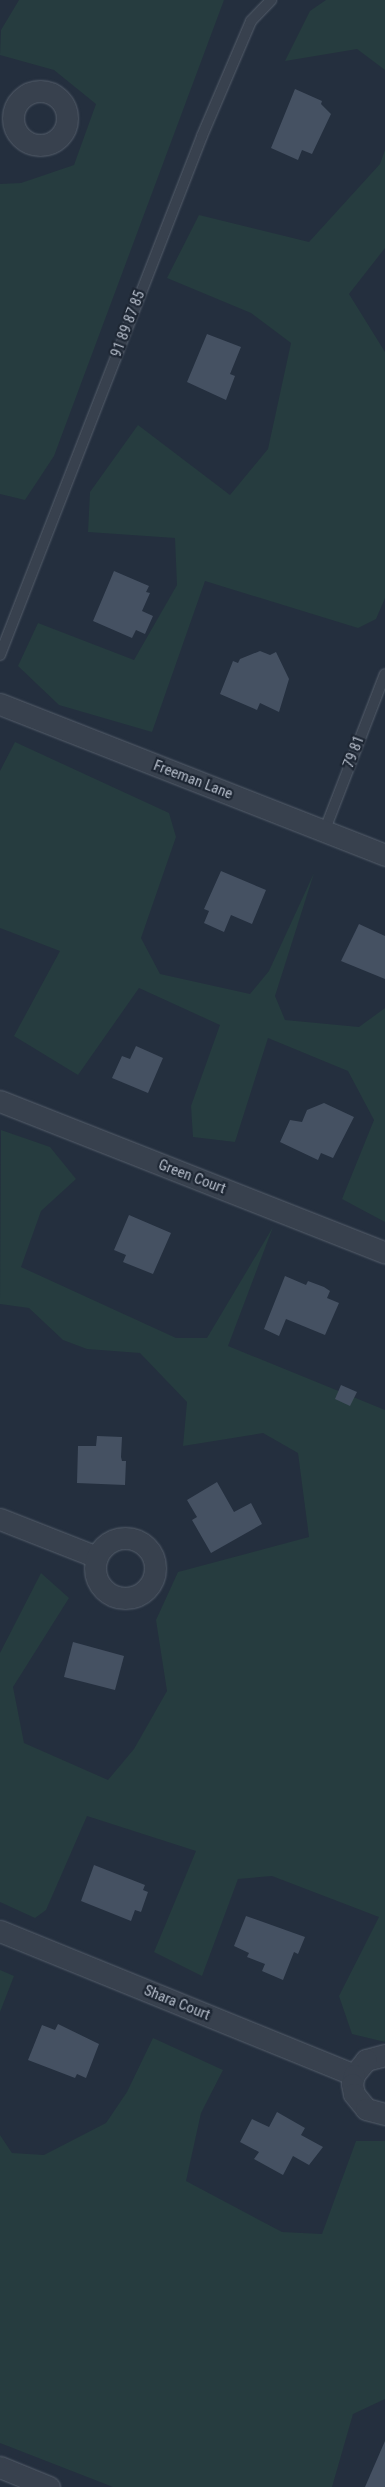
<!DOCTYPE html>
<html>
<head>
<meta charset="utf-8">
<style>
  body { margin:0 }
  #map { position:relative; width:385px; height:2487px; overflow:hidden; background:#242f3e; font-family:"Roboto Condensed",sans-serif }
  div>[style] { position:absolute }
  .green>* { inset:0; background:#263c3f }
  .building>* { inset:0; background:#455162 }
  .roads { filter:drop-shadow(0 0 1px #565f6c) drop-shadow(0 0 1px #565f6c) }
  .service>* { height:10px; margin:-5px; padding:0 5px; transform-origin:5px; border-radius:5px; background:#38414e }
  .minor>* { height:21px; margin:-10.5px; padding:0 10.5px; transform-origin:10.5px; border-radius:10.5px; background:#38414e }
  .minor>.ring { margin:-10.5px; padding:0; box-sizing:content-box; background:none; border:21px solid #38414e; border-radius:50% }
  span { translate:-50% -50%; white-space:nowrap; text-align:center; line-height:1.15; -webkit-text-stroke:4.5px #1d2633; paint-order:stroke }
  .street-label { font-size:15px; color:#b4bcc9 }
</style>
</head>
<body>
<div id="map">
  <div class="green">
    <i style="clip-path:polygon(19px 0,224px 0,54px 456px,25px 500px,0 494px,0 184px,21px 183px,74px 165px,96px 104px,54px 70px,0 55px,1px 30px)"></i>
    <i style="clip-path:polygon(326px 0,385px 0,385px 70px,357px 49px,285px 61px,310px 11px)"></i>
    <i style="clip-path:polygon(385px 150px,385px 248px,349px 294px,385px 352px,385px 598px,376px 619px,358px 628px,205px 581px,152px 732px,59px 705px,18px 666px,38px 623px,134px 660px,177px 585px,175px 538px,88px 532px,90px 492px,138px 425px,230px 495px,268px 449px,291px 343px,251px 313px,167px 278px,199px 215px,309px 242px,380px 164px)"></i>
    <i style="clip-path:polygon(15px 742px,169px 813px,176px 837px,141px 938px,160px 974px,250px 994px,269px 971px,314px 873px,275px 996px,285px 1020px,359px 1027px,385px 1008px,385px 1222px,342px 1199px,374px 1120px,348px 1071px,268px 1038px,235px 1142px,193px 1137px,191px 1106px,220px 1025px,139px 988px,78px 1075px,14px 1036px,60px 951px,0 928px,0 771px)"></i>
    <i style="clip-path:polygon(1px 1130px,50px 1147px,76px 1179px,41px 1211px,21px 1267px,176px 1338px,207px 1338px,273px 1227px,228px 1346px,385px 1410px,385px 2042px,352px 2034px,339px 1996px,379px 1917px,272px 1876px,238px 1879px,202px 1976px,154px 1952px,196px 1851px,87px 1816px,46px 1910px,35px 1918px,0 1902px,0 1653px,41px 1573px,69px 1598px,13px 1687px,24px 1743px,108px 1780px,134px 1749px,167px 1691px,156px 1620px,178px 1572px,309px 1537px,298px 1453px,263px 1433px,183px 1446px,187px 1402px,140px 1353px,87px 1349px,63px 1340px,29px 1308px,0 1304px)"></i>
    <i style="clip-path:polygon(0 1970px,14px 1976px,0 2012px)"></i>
    <i style="clip-path:polygon(153px 2038px,223px 2070px,201px 2113px,186px 2181px,282px 2232px,322px 2234px,356px 2141px,385px 2141px,385px 2399px,353px 2414px,332px 2487px,113px 2487px,0 2443px,0 2135px,12px 2153px,44px 2155px,106px 2123px,127px 2092px)"></i>
  </div>
  <div class="building">
    <i style="clip-path:polygon(295px 89px,322px 101px,321px 104px,331px 114px,312px 154px,302px 150px,298px 160px,271px 148px)"></i>
    <i style="clip-path:polygon(207px 334px,241px 347px,230px 374px,235px 376px,226px 400px,187px 382px)"></i>
    <i style="clip-path:polygon(114px 571px,149px 586px,146px 592px,150px 593px,142px 611px,153px 616px,145px 634px,136px 630px,132px 638px,93px 621px)"></i>
    <i style="clip-path:polygon(260px 651px,270px 655px,276px 652px,289px 679px,279px 712px,260px 703px,257px 710px,220px 694px,233px 661px,238px 663px,240px 659px)"></i>
    <i style="clip-path:polygon(221px 871px,266px 890px,252px 924px,231px 915px,224px 932px,204px 923px,209px 911px,204px 909px)"></i>
    <i style="clip-path:polygon(359px 924px,385px 936px,385px 979px,341px 961px)"></i>
    <i style="clip-path:polygon(136px 1046px,163px 1058px,148px 1093px,112px 1078px,122px 1056px,130px 1059px)"></i>
    <i style="clip-path:polygon(324px 1103px,354px 1117px,333px 1158px,321px 1153px,318px 1160px,280px 1142px,290px 1120px,302px 1122px,307px 1110px)"></i>
    <i style="clip-path:polygon(129px 1215px,171px 1233px,153px 1274px,123px 1262px,126px 1255px,114px 1250px)"></i>
    <i style="clip-path:polygon(285px 1276px,306px 1285px,308px 1281px,324px 1287px,330px 1291px,327px 1298px,339px 1303px,325px 1335px,286px 1319px,279px 1336px,264px 1329px)"></i>
    <i style="clip-path:polygon(341px 1385px,357px 1392px,350px 1406px,335px 1399px)"></i>
    <i style="clip-path:polygon(97px 1436px,122px 1437px,121px 1457px,122px 1461px,126px 1461px,125px 1485px,77px 1483px,78px 1446px,96px 1446px)"></i>
    <i style="clip-path:polygon(217px 1482px,234px 1512px,251px 1503px,262px 1524px,211px 1553px,192px 1520px,197px 1517px,187px 1500px)"></i>
    <i style="clip-path:polygon(73px 1642px,124px 1656px,115px 1690px,64px 1677px)"></i>
    <i style="clip-path:polygon(94px 1865px,145px 1885px,143px 1890px,148px 1892px,141px 1912px,135px 1910px,131px 1921px,81px 1901px)"></i>
    <i style="clip-path:polygon(246px 1916px,305px 1937px,298px 1954px,294px 1952px,283px 1980px,262px 1971px,265px 1964px,247px 1957px,249px 1953px,234px 1946px)"></i>
    <i style="clip-path:polygon(58px 2024px,99px 2044px,86px 2078px,77px 2074px,75px 2078px,28px 2060px,42px 2025px,55px 2030px)"></i>
    <i style="clip-path:polygon(277px 2112px,305px 2128px,301px 2135px,323px 2147px,309px 2165px,293px 2156px,283px 2175px,254px 2159px,259px 2152px,240px 2142px,252px 2119px,269px 2127px)"></i>
    <i style="clip-path:polygon(385px 2441px,385px 2487px,365px 2487px)"></i>
  </div>
  <div class="roads">
    <div class="service">
      <i style="left:0;top:655px;width:557px;rotate:-68.73deg"></i>
      <i style="left:202px;top:136px;width:125px;rotate:-66.9deg"></i>
      <i style="left:251px;top:21px;width:29px;rotate:-46deg"></i>
      <i style="left:324px;top:832px;width:169px;rotate:-68.9deg"></i>
    </div>
    <div class="minor">
      <i class="ring" style="left:13px;top:91px;width:33px;height:33px"></i>
      <i style="left:0;top:704px;width:414px;rotate:21.4deg"></i>
      <i style="left:0;top:1101px;width:414px;rotate:21.5deg"></i>
      <i style="left:0;top:1519px;width:104px;rotate:21.4deg"></i>
      <i class="ring" style="left:95px;top:1538px;width:39px;height:39px"></i>
      <i style="left:0;top:1931px;width:382px;rotate:22.1deg"></i>
      <i style="left:385px;top:2055px;width:20px;rotate:165deg"></i>
      <i style="left:366px;top:2060px;width:19px;rotate:129deg"></i>
      <i style="left:354px;top:2075px;width:9px;rotate:103deg"></i>
      <i style="left:352px;top:2084px;width:10px;rotate:79deg"></i>
      <i style="left:354px;top:2094px;width:19px;rotate:51deg"></i>
      <i style="left:366px;top:2109px;width:20px;rotate:15deg"></i>
      <i style="left:0;top:2467px;width:53px;rotate:22.2deg"></i>
    </div>
  </div>
  <div class="street-label">
    <span style="left:128px;top:324px;rotate:-69deg">91 89 87 85</span>
    <span style="left:354px;top:752px;rotate:-69deg">79 81</span>
    <span style="left:193px;top:780px;rotate:21deg">Freeman Lane</span>
    <span style="left:192px;top:1177px;rotate:21deg">Green Court</span>
    <span style="left:177px;top:2003px;rotate:22deg">Shara Court</span>
  </div>
</div>
</body>
</html>
